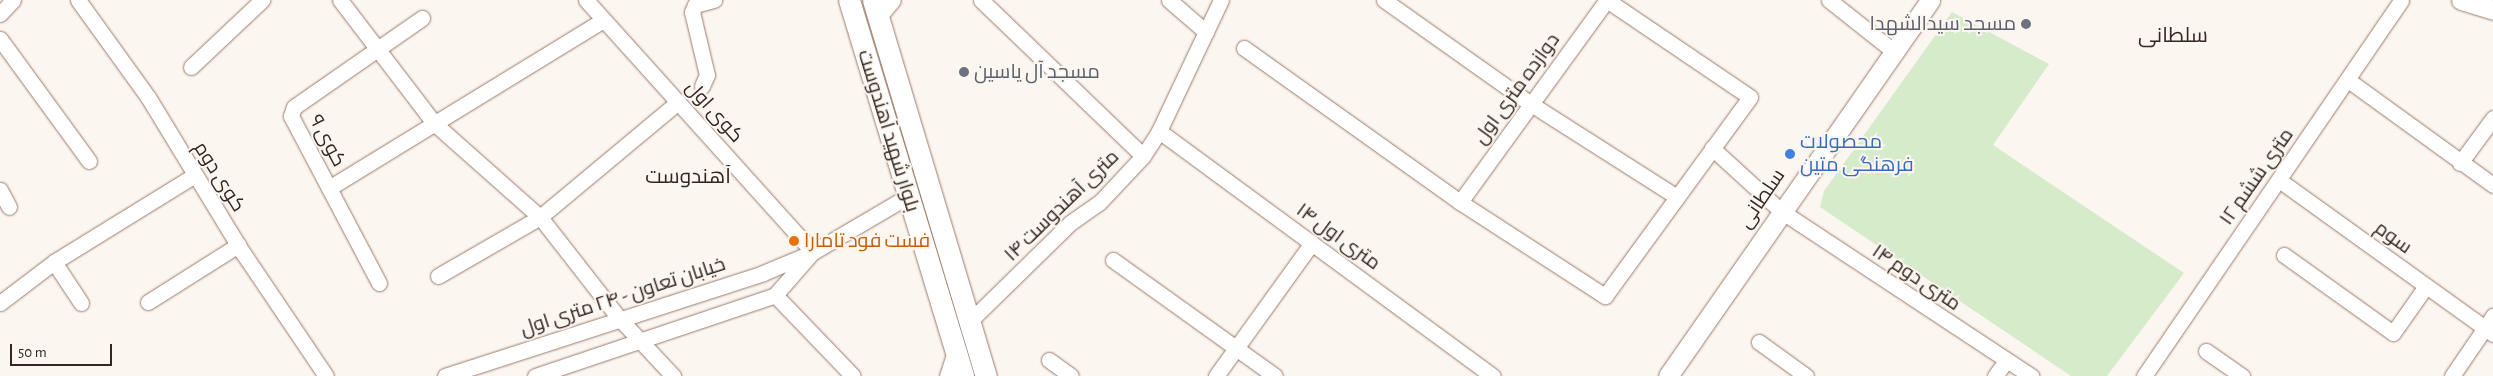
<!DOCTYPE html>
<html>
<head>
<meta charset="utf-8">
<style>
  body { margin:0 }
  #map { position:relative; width:2493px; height:376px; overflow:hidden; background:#fcf6f1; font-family:"Alegreya Sans",Cairo,sans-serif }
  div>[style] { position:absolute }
  .green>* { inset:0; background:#d5ebc9 }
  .roads { filter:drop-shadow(0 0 1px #997c69) drop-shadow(0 0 1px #997c69) }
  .minor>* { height:15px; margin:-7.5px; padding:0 7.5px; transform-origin:7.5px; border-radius:7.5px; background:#fff }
  .tertiary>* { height:19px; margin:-9.5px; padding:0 9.5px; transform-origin:9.5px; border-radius:9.5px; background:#fff }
  .secondary>* { height:21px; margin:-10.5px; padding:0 10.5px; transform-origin:10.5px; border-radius:10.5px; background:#fff }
  .dots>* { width:14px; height:14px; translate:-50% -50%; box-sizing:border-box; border:2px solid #fcf6f1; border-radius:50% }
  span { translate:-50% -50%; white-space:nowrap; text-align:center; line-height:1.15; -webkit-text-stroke:4px #fcf6f1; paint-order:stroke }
  .worship-label { font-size:20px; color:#5b616d }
  .right { translate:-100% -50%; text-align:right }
  .left { translate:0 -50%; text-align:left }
  .street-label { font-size:20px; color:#33271f }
  .shop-label { font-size:20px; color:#366cbe }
  .food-label { font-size:20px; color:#c56008 }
  .neighbourhood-label { font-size:21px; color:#33271f }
  .scale { position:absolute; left:10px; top:344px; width:102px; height:22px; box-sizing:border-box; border:2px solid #33271f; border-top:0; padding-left:6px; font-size:15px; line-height:18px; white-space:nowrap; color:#33271f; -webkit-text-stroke:4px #fcf6f1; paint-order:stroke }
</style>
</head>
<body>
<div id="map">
  <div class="green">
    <i style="clip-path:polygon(1952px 12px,2049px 64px,1993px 145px,2184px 273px,2107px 376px,2071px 376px,1820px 207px,1824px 191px)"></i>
  </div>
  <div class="roads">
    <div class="minor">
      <i style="left:78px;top:0;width:120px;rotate:54.2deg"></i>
      <i style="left:148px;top:97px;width:183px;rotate:58.7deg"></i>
      <i style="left:243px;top:253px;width:148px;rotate:56deg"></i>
      <i style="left:340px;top:0;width:155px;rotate:52.6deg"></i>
      <i style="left:434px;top:123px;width:142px;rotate:41.6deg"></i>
      <i style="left:540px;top:217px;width:127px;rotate:52deg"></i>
      <i style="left:618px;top:317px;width:81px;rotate:47deg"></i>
      <i style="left:586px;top:0;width:339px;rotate:48deg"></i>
      <i style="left:981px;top:0;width:225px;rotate:43.9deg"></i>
      <i style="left:1169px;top:0;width:49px;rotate:40.9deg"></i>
      <i style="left:1384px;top:0;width:180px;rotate:35.3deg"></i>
      <i style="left:1531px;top:104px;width:173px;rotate:32.5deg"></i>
      <i style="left:1829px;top:0;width:80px;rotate:38.4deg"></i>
      <i style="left:0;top:14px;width:19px;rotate:-47deg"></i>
      <i style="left:878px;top:18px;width:23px;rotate:-50deg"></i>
      <i style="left:0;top:39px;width:151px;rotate:53.9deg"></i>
      <i style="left:1244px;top:48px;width:265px;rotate:35.5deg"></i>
      <i style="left:1460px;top:202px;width:173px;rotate:33deg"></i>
      <i style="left:1605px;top:296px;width:246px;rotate:-53.9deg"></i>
      <i style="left:1750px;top:97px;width:173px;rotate:-145.9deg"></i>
      <i style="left:191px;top:67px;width:98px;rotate:-43.3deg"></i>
      <i style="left:2348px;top:80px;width:179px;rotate:35.9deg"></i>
      <i style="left:702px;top:86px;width:12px;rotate:-66deg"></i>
      <i style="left:707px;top:75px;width:65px;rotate:-103.4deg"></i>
      <i style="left:692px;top:12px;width:8px;rotate:-67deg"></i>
      <i style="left:695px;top:5px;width:20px;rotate:-15deg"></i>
      <i style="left:1159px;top:131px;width:414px;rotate:36.3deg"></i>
      <i style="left:1712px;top:148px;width:93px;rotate:42.4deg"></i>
      <i style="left:1781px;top:211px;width:300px;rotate:33.4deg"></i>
      <i style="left:2460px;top:163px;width:56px;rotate:-53.7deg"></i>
      <i style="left:2279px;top:180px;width:264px;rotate:35.7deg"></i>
      <i style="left:329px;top:188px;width:321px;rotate:-31.5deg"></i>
      <i style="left:0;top:190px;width:19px;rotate:62deg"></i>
      <i style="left:1460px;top:202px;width:250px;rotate:-54deg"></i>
      <i style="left:2284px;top:255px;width:134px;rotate:35.6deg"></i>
      <i style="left:2393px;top:333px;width:57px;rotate:-54.9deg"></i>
      <i style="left:1113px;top:260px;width:199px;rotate:35.6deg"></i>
      <i style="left:54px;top:262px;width:49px;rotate:56.6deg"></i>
      <i style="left:438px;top:276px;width:118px;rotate:-30deg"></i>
      <i style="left:540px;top:217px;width:180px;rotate:-39.8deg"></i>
      <i style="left:379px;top:283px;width:189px;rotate:-117.8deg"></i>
      <i style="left:291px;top:116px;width:9px;rotate:-72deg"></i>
      <i style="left:294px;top:107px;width:156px;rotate:-34.8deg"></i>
      <i style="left:775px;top:295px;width:112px;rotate:46.1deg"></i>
      <i style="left:148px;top:302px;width:107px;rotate:-32.3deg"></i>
      <i style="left:0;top:303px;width:68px;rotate:-37.2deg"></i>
      <i style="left:54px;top:262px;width:163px;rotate:-31.7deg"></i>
      <i style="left:969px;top:322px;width:141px;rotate:-44.4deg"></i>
      <i style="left:1070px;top:223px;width:35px;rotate:-35deg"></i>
      <i style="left:1099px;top:203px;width:64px;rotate:-46.9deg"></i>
      <i style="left:1143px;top:156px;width:30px;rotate:-57deg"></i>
      <i style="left:1159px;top:131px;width:145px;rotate:-64.7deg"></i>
      <i style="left:1759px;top:342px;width:58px;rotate:35.9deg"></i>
      <i style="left:2206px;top:351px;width:44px;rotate:34.8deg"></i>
      <i style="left:1049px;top:360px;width:27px;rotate:36deg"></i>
      <i style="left:445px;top:376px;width:334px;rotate:-17.9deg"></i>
      <i style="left:763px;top:273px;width:54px;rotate:-22.8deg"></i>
      <i style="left:813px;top:252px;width:110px;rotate:-30.5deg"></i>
      <i style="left:535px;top:376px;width:253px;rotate:-18.6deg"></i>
      <i style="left:775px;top:295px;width:53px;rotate:-48.8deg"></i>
      <i style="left:947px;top:376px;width:25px;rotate:-72deg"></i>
      <i style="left:1216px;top:376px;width:164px;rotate:-54.2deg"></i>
      <i style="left:1995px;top:376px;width:19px;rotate:-54deg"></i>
      <i style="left:2144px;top:376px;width:455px;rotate:-55.6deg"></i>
      <i style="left:2452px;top:376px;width:73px;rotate:-55.7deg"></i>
    </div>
    <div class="tertiary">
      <i style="left:2461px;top:0;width:34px;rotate:17deg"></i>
      <i style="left:1668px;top:376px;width:458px;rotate:-55.1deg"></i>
    </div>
    <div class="secondary">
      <i style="left:849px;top:0;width:393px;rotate:73.1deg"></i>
      <i style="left:873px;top:0;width:393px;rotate:73.3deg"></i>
    </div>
  </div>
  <div class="dots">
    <i style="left:2026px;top:24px;background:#6b7280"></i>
    <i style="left:964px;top:72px;background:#6b7280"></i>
    <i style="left:1790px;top:154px;background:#3f7fe0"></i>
    <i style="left:794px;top:241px;background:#e8710a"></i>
  </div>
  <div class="worship-label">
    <span class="right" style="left:2016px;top:24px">مسجد سیدالشهدا</span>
    <span class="left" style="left:974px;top:72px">مسجد آل یاسین</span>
  </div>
  <div class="street-label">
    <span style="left:1517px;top:89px;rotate:-54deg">دوازده متری اول</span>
    <span style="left:714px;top:112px;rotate:48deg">کوی اول</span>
    <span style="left:888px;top:131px;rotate:73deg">بلوار شهید آهندوست</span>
    <span style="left:327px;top:141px;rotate:62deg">کوی ۹</span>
    <span style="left:219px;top:177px;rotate:58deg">کوی دوم</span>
    <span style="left:2257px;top:177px;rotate:-55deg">۱۲ متری ششم</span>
    <span style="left:1762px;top:199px;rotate:-56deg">سلطانی</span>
    <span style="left:1062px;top:206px;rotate:-44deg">۱۴ متری آهندوست</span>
    <span style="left:1338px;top:237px;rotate:36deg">۱۴ متری اول</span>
    <span style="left:2393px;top:238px;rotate:36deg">سوم</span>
    <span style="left:1916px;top:278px;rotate:34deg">۱۴ متری دوم</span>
    <span style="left:623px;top:297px;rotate:-18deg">خیابان تعاون - ۲۴ متری اول</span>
  </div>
  <div class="shop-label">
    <span class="left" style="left:1800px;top:154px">محصولات<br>فرهنگی متین</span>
  </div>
  <div class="food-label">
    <span class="left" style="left:804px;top:241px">فست فود تامارا</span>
  </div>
  <div class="neighbourhood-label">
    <span style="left:2173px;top:36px">سلطانی</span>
    <span style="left:688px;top:177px">آهندوست</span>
  </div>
  <div class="scale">50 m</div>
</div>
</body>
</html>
